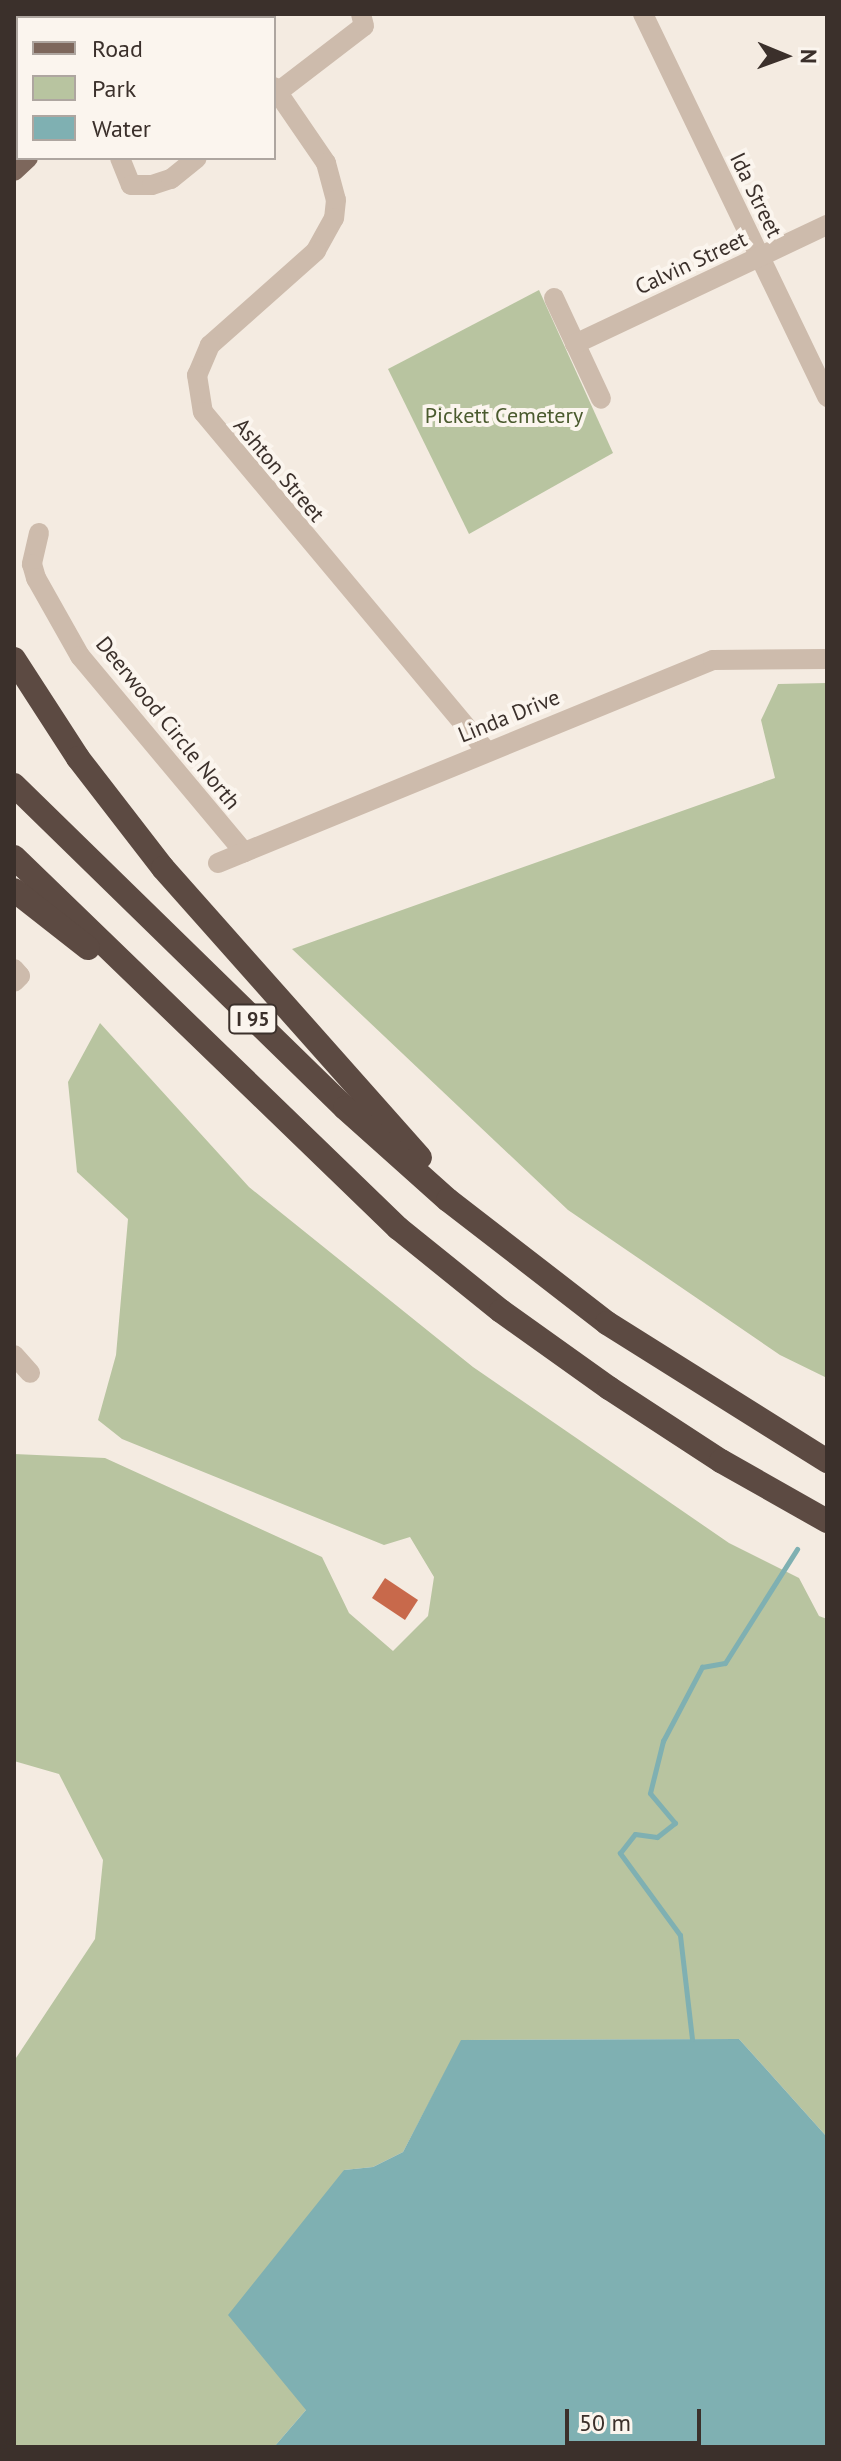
<!DOCTYPE html>
<html>
<head>
<meta charset="utf-8">
<style>
  body { margin:0 }
  #map { position:relative; width:841px; height:2461px; overflow:hidden; background:#f4ebe1; font-family:"PT Sans",sans-serif }
  div>[style] { position:absolute }
  .green>* { inset:0; background:#b8c4a0 }
  .water>* { inset:0; background:#7fb0b2 }
  .stream>* { height:5px; margin:-2.5px; padding:0 2.5px; transform-origin:2.5px; border-radius:2.5px; background:#7fb0b2 }
  .building>* { inset:0; background:#c8694b }
  .minor>* { height:20px; margin:-10px; padding:0 10px; transform-origin:10px; border-radius:10px; background:#cdbbac }
  .major>* { height:20px; margin:-10px; padding:0 10px; transform-origin:10px; border-radius:10px; background:#7d675c }
  .highway>* { height:24px; margin:-12px; padding:0 12px; transform-origin:12px; border-radius:12px; background:#5c4a42 }
  span { translate:-50% -50%; white-space:nowrap; text-align:center; line-height:1.15; -webkit-text-stroke:8px #fbf5ee; paint-order:stroke }
  .shield-label span { padding:2px 6px; background:#fbf5ee; border:2px solid; border-radius:6px; -webkit-text-stroke-width:0 }
  .shield-label { font-size:20px; color:#3b302b; font-weight:700 }
  .street-label { font-size:22px; color:#3b302b }
  .park-label { font-size:22px; color:#4a5a2e }
  .frame { position:absolute; inset:0; border:16px solid #3b302b; pointer-events:none }
  .legend { position:absolute; left:16px; top:16px; width:260px; height:144px; box-sizing:border-box; background:#fbf5ee; border:2px solid #aea6a0; margin:0; padding:10px 14px; list-style:none; font-size:24px; color:#3b302b }
  .legend li { display:flex; align-items:center; gap:16px; height:40px }
  .legend b { width:40px; border:2px solid #aea6a0 }
  .north { position:absolute; left:745px; top:16px; width:80px; height:80px; -webkit-text-stroke:6px #fbf5ee; paint-order:stroke; rotate:91deg; font-size:22px; font-weight:700; line-height:32px; text-align:center; color:#3b302b }
  .north::after { content:''; display:block; margin:auto; width:28px; height:36px; background:#3b302b; clip-path:polygon(50% 0,100% 100%,50% 72%,0 100%) }
  .scale { position:absolute; left:565px; top:2409px; width:136px; height:36px; box-sizing:border-box; border:4px solid #3b302b; border-top:0; padding-left:10px; font-size:24px; line-height:28px; white-space:nowrap; color:#3b302b; -webkit-text-stroke:6px #fbf5ee; paint-order:stroke }
</style>
</head>
<body>
<div id="map">
  <div class="green">
    <i style="clip-path:polygon(539px 290px,613px 453px,469px 534px,388px 369px)"></i>
    <i style="clip-path:polygon(827px 683px,827px 1378px,780px 1355px,568px 1210px,292px 949px,775px 778px,761px 720px,778px 684px)"></i>
    <i style="clip-path:polygon(100px 1023px,249px 1187px,473px 1367px,729px 1543px,799px 1578px,819px 1616px,827px 1619px,827px 2137px,739px 2039px,462px 2040px,403px 2152px,373px 2167px,344px 2170px,306px 2410px,274px 2447px,14px 2447px,14px 2061px,95px 1939px,103px 1860px,59px 1774px,14px 1761px,14px 1454px,105px 1458px,322px 1557px,349px 1613px,393px 1651px,428px 1616px,434px 1577px,410px 1537px,384px 1545px,122px 1439px,98px 1420px,116px 1355px,128px 1219px,77px 1172px,68px 1082px)"></i>
  </div>
  <div class="water">
    <i style="clip-path:polygon(739px 2039px,827px 2137px,827px 2447px,274px 2447px,306px 2410px,228px 2315px,344px 2170px,373px 2167px,403px 2152px,461px 2040px)"></i>
  </div>
  <div class="stream">
    <i style="left:692px;top:2039px;width:105px;rotate:-96.6deg"></i>
    <i style="left:680px;top:1935px;width:102px;rotate:-126.2deg"></i>
    <i style="left:620px;top:1853px;width:24px;rotate:-52deg"></i>
    <i style="left:635px;top:1834px;width:22px;rotate:8deg"></i>
    <i style="left:657px;top:1837px;width:23px;rotate:-38deg"></i>
    <i style="left:675px;top:1823px;width:39px;rotate:-130deg"></i>
    <i style="left:650px;top:1793px;width:54px;rotate:-76deg"></i>
    <i style="left:663px;top:1741px;width:84px;rotate:-62.2deg"></i>
    <i style="left:702px;top:1667px;width:23px;rotate:-10deg"></i>
    <i style="left:725px;top:1663px;width:135px;rotate:-57.7deg"></i>
  </div>
  <div class="building">
    <i style="clip-path:polygon(385px 1578px,418px 1600px,405px 1620px,372px 1598px)"></i>
  </div>
  <div class="minor">
    <i style="left:40px;top:14px;width:4px;rotate:76deg"></i>
    <i style="left:70px;top:14px;width:4px;rotate:63deg"></i>
    <i style="left:227px;top:14px;width:4px;rotate:63deg"></i>
    <i style="left:643px;top:14px;width:425px;rotate:64.3deg"></i>
    <i style="left:98px;top:18px;width:11px;rotate:-22deg"></i>
    <i style="left:274px;top:87px;width:92px;rotate:55.6deg"></i>
    <i style="left:326px;top:163px;width:38px;rotate:75deg"></i>
    <i style="left:336px;top:200px;width:18px;rotate:96deg"></i>
    <i style="left:334px;top:218px;width:38px;rotate:119deg"></i>
    <i style="left:316px;top:251px;width:142px;rotate:138.4deg"></i>
    <i style="left:210px;top:345px;width:33px;rotate:113deg"></i>
    <i style="left:197px;top:375px;width:37px;rotate:81deg"></i>
    <i style="left:203px;top:412px;width:442px;rotate:50.1deg"></i>
    <i style="left:274px;top:95px;width:113px;rotate:-37.5deg"></i>
    <i style="left:364px;top:26px;width:12px;rotate:-104deg"></i>
    <i style="left:120px;top:158px;width:29px;rotate:68deg"></i>
    <i style="left:131px;top:185px;width:21px"></i>
    <i style="left:152px;top:185px;width:20px;rotate:-18deg"></i>
    <i style="left:171px;top:179px;width:33px;rotate:-39deg"></i>
    <i style="left:554px;top:298px;width:111px;rotate:65deg"></i>
    <i style="left:575px;top:344px;width:279px;rotate:-25.3deg"></i>
    <i style="left:39px;top:533px;width:32px;rotate:103deg"></i>
    <i style="left:32px;top:564px;width:15px;rotate:74deg"></i>
    <i style="left:36px;top:578px;width:90px;rotate:60.6deg"></i>
    <i style="left:80px;top:656px;width:256px;rotate:50.1deg"></i>
    <i style="left:218px;top:863px;width:535px;rotate:-22.3deg"></i>
    <i style="left:713px;top:660px;width:114px;rotate:-0.5deg"></i>
    <i style="left:14px;top:969px;width:9px;rotate:49deg"></i>
    <i style="left:20px;top:976px;width:8px;rotate:135deg"></i>
    <i style="left:14px;top:1355px;width:24px;rotate:48deg"></i>
  </div>
  <div class="major">
    <i style="left:201px;top:18px;width:7px;rotate:-34deg"></i>
    <i style="left:14px;top:171px;width:19px;rotate:-43deg"></i>
  </div>
  <div class="highway">
    <i style="left:14px;top:136px;width:3px;rotate:-18deg"></i>
    <i style="left:14px;top:659px;width:118px;rotate:57.1deg"></i>
    <i style="left:78px;top:758px;width:139px;rotate:52.3deg"></i>
    <i style="left:163px;top:868px;width:387px;rotate:48.4deg"></i>
    <i style="left:14px;top:785px;width:462px;rotate:44.3deg"></i>
    <i style="left:345px;top:1108px;width:138px;rotate:41.8deg"></i>
    <i style="left:448px;top:1200px;width:201px;rotate:37.7deg"></i>
    <i style="left:607px;top:1323px;width:260px;rotate:32.1deg"></i>
    <i style="left:14px;top:857px;width:534px;rotate:44.01deg"></i>
    <i style="left:398px;top:1228px;width:132px;rotate:38.9deg"></i>
    <i style="left:501px;top:1311px;width:133px;rotate:35.5deg"></i>
    <i style="left:609px;top:1388px;width:134px;rotate:33.1deg"></i>
    <i style="left:721px;top:1461px;width:122px;rotate:29.5deg"></i>
    <i style="left:14px;top:890px;width:94px;rotate:38.1deg"></i>
  </div>
  <div class="shield-label">
    <span style="left:253px;top:1019px">I 95</span>
  </div>
  <div class="street-label">
    <span style="left:756px;top:195px;rotate:64deg">Ida Street</span>
    <span style="left:691px;top:263px;rotate:-25deg">Calvin Street</span>
    <span style="left:279px;top:470px;rotate:50deg">Ashton Street</span>
    <span style="left:509px;top:716px;rotate:-22deg">Linda Drive</span>
    <span style="left:168px;top:723px;rotate:51deg">Deerwood Circle North</span>
  </div>
  <div class="park-label">
    <span style="left:504px;top:416px">Pickett Cemetery</span>
  </div>
  <div class="frame"></div>
  <ul class="legend">
  <li><b style="height:10px;background:#7d675c"></b>Road</li>
  <li><b style="height:22px;background:#b8c4a0"></b>Park</li>
  <li><b style="height:22px;background:#7fb0b2"></b>Water</li>
  </ul>
  <div class="north">N</div>
  <div class="scale">50 m</div>
</div>
</body>
</html>
